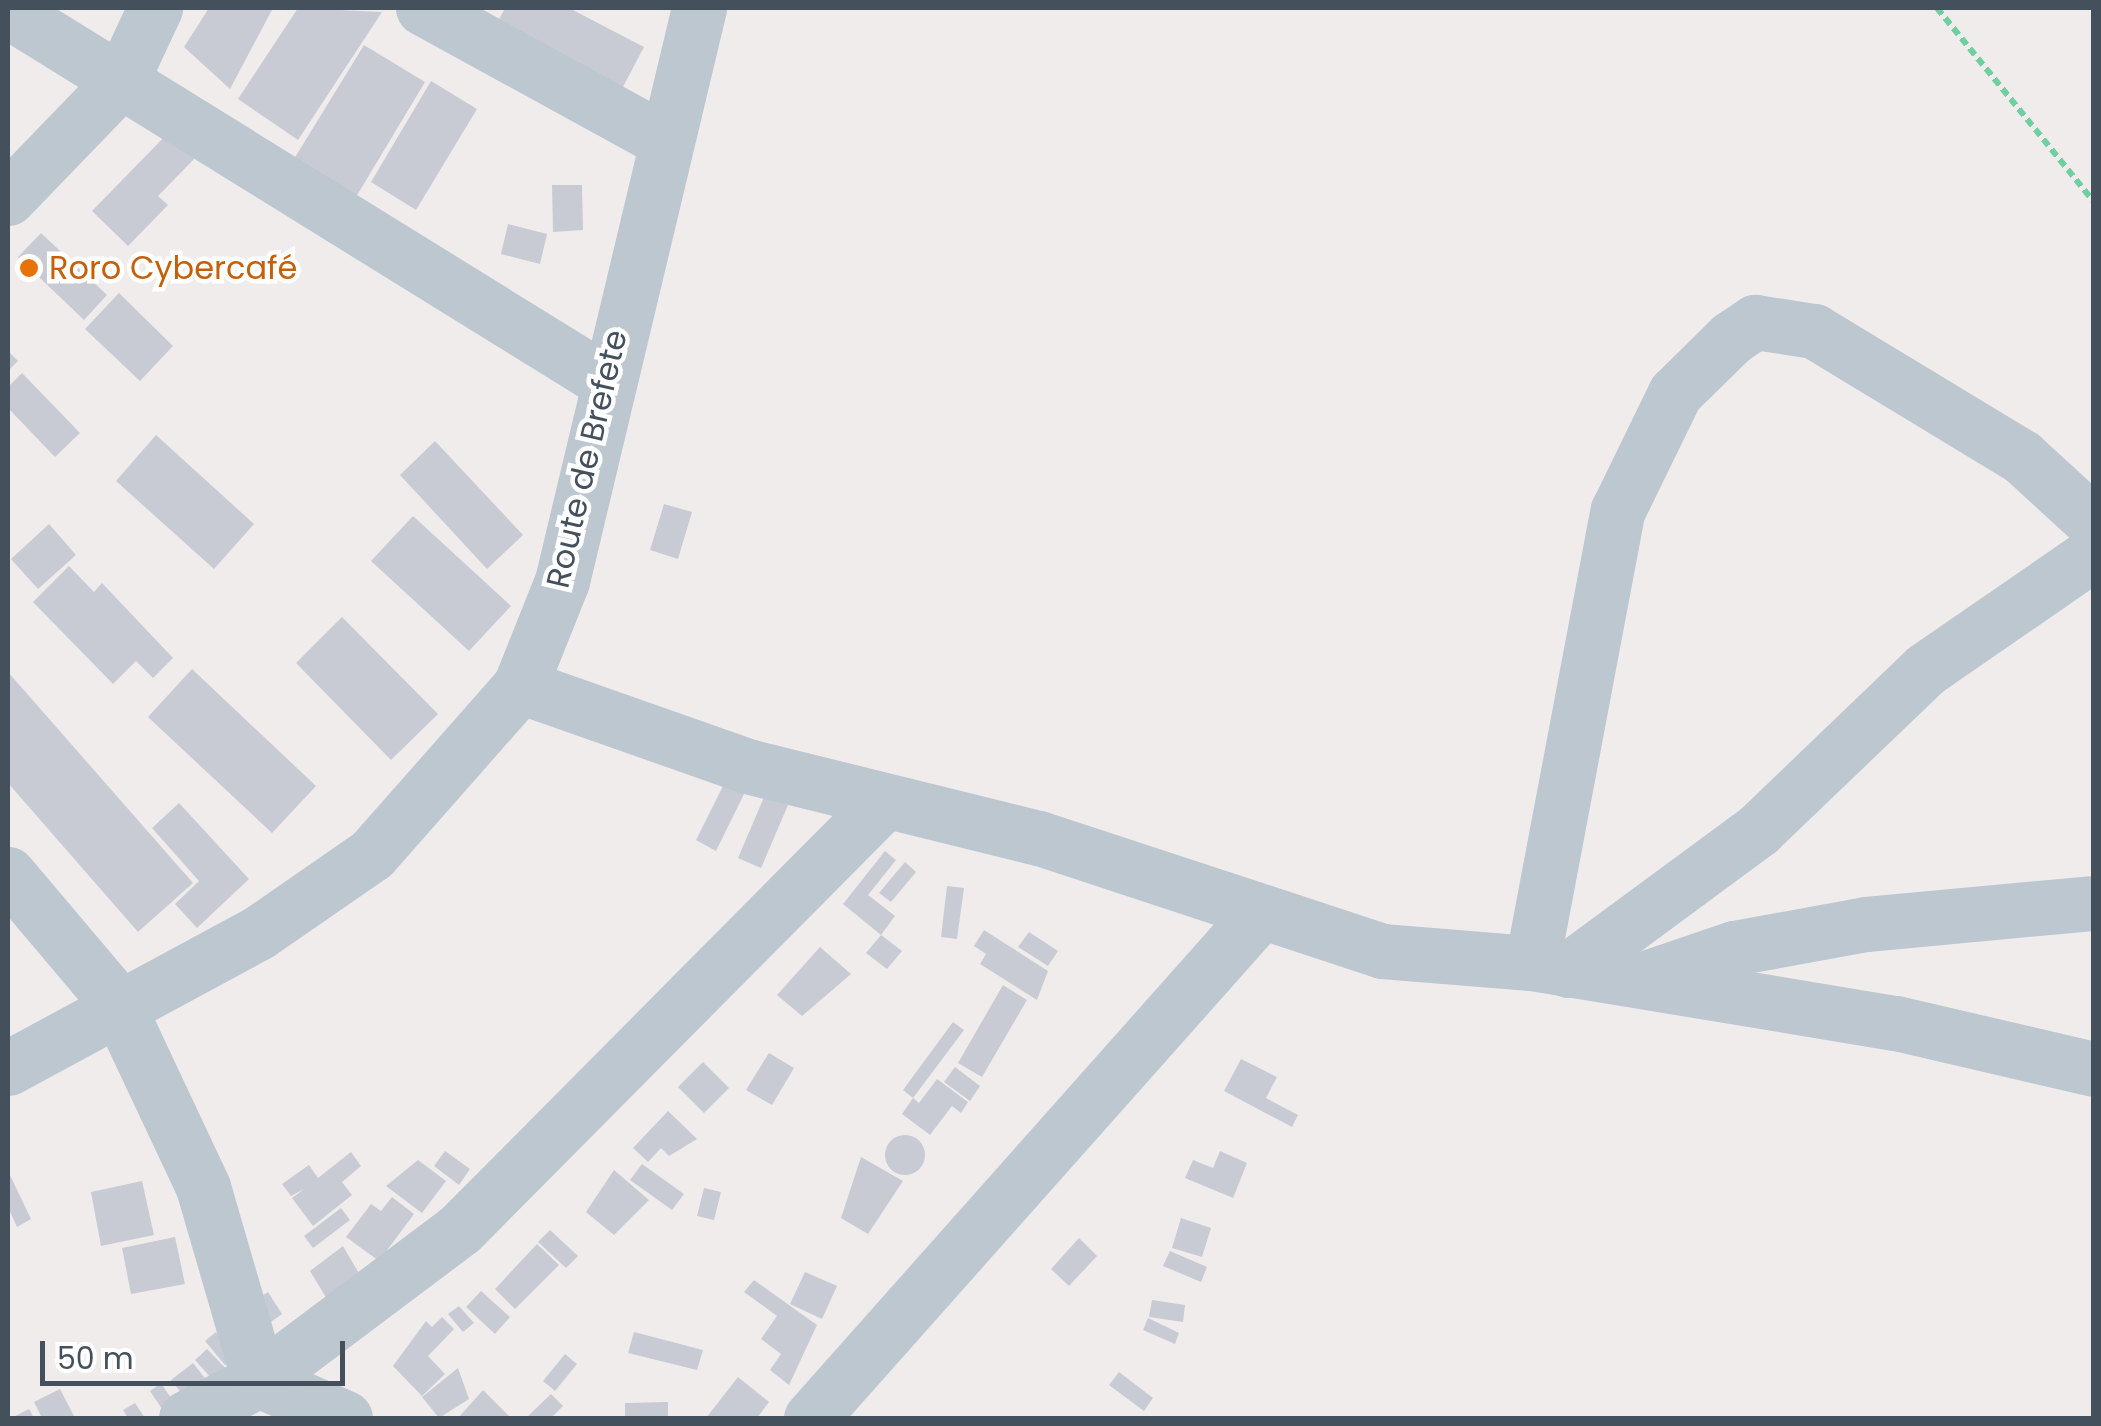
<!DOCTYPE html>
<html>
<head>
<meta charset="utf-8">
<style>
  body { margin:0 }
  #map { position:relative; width:2101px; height:1426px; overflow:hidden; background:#f0ecec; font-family:Poppins,sans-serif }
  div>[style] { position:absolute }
  .building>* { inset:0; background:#c8cbd3 }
  .round { border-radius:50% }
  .path>* { height:6px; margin-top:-3px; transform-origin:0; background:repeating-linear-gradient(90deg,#70cfa1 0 8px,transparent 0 13px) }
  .minor>* { height:55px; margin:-27.5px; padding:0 27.5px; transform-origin:27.5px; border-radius:27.5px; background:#bcc7d0 }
  .dots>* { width:28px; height:28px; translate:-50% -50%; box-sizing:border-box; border:5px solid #fff; border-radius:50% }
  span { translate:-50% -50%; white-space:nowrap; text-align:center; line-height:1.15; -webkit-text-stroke:9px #fff; paint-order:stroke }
  .food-label { font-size:32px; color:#c56008 }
  .left { translate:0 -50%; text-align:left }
  .street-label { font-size:32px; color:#44505b }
  .frame { position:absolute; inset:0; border:10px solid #44505b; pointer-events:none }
  .scale { position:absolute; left:40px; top:1341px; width:305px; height:45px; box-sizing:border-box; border:5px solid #44505b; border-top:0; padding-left:12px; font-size:30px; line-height:35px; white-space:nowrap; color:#44505b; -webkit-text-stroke:8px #fff; paint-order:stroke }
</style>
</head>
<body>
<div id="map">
  <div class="building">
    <i style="clip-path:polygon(209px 8px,273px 8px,230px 89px,184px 47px)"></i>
    <i style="clip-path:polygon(298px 8px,382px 12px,298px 140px,238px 99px)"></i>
    <i style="clip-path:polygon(505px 8px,569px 8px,644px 47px,615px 102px,490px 37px)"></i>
    <i style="clip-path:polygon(364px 45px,425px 82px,356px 197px,294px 159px)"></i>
    <i style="clip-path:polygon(431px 81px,477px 109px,416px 210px,371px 182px)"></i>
    <i style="clip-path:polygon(172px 129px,198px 155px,158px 196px,168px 205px,128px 246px,92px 211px)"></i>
    <i style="clip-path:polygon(552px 185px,582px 185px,583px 230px,553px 232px)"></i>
    <i style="clip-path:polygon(508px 224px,547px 234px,540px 264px,501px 254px)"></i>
    <i style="clip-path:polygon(41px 233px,107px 295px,84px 320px,18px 257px)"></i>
    <i style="clip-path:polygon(119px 293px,173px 346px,140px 381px,85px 329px)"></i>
    <i style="clip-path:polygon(8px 351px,18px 361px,8px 371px)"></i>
    <i style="clip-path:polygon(22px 373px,80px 433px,55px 457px,8px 408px,8px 387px)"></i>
    <i style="clip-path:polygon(156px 435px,254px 524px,214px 569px,116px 481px)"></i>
    <i style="clip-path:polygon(435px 441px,523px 535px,487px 569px,400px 475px)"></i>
    <i style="clip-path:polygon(664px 504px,692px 512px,678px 559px,650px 550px)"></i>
    <i style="clip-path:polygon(413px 516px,511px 606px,469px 651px,371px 561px)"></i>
    <i style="clip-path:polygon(49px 524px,76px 555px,38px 589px,11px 559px)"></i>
    <i style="clip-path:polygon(69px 566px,94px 592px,102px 583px,173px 658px,153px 678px,136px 661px,113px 684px,33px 602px)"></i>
    <i style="clip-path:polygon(342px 617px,438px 714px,391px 760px,296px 663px)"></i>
    <i style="clip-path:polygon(192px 669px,316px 786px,272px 833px,148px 717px)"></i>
    <i style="clip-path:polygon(8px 672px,193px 883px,138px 932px,8px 783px)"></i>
    <i style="clip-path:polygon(727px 778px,747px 788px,716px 851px,696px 840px)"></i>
    <i style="clip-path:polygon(765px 795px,788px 805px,761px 868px,738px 858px)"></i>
    <i style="clip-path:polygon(179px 803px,249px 879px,197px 928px,175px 904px,199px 881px,152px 828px)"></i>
    <i style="clip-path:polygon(885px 851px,896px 860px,868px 895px,895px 916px,881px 935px,843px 904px)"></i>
    <i style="clip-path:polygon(905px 862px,916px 872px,891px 902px,879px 893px)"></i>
    <i style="clip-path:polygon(947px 886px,964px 888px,957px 939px,941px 937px)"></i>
    <i style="clip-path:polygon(984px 930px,1048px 971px,1037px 1000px,980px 964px,986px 954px,974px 946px)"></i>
    <i style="clip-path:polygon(1029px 932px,1058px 951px,1048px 966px,1018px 947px)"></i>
    <i style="clip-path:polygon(881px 935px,902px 951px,887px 969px,866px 953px)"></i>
    <i style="clip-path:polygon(820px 947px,851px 974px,802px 1016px,777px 995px)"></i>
    <i style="clip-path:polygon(1003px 985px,1027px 1000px,982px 1077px,958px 1063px)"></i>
    <i style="clip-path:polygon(953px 1022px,964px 1030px,913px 1098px,919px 1103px,937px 1079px,968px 1102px,961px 1113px,952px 1106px,930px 1135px,902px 1114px,913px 1098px,903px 1090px)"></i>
    <i style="clip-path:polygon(769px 1053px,794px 1068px,772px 1105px,746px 1090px)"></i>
    <i style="clip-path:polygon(1241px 1059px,1277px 1077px,1266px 1098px,1298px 1115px,1292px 1127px,1224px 1091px)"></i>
    <i style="clip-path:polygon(703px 1062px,729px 1088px,704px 1113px,678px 1087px)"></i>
    <i style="clip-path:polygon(955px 1067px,980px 1086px,970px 1101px,944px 1082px)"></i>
    <i style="clip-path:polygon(668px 1111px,697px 1139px,669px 1156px,661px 1148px,648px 1162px,633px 1148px)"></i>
    <i class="round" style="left:885px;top:1135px;width:40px;height:40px"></i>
    <i style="clip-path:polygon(445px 1151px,470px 1169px,459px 1185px,434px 1166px)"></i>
    <i style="clip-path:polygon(1220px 1151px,1247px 1163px,1233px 1198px,1185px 1178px,1193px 1160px,1213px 1168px)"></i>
    <i style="clip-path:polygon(351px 1152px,361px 1166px,342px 1182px,352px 1195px,313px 1226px,292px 1198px,304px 1189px,291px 1196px,282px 1184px,309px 1165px,318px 1178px)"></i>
    <i style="clip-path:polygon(861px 1157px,903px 1181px,868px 1234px,841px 1218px)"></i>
    <i style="clip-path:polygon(418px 1160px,446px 1181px,422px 1213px,386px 1186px)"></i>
    <i style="clip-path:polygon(642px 1164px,684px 1194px,672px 1210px,630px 1180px)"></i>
    <i style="clip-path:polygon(614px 1170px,649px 1200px,614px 1235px,586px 1212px)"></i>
    <i style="clip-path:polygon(8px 1171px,31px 1219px,17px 1227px,8px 1207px)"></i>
    <i style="clip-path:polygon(142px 1181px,154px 1235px,101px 1246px,91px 1192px)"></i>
    <i style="clip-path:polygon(704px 1188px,721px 1192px,714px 1220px,697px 1216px)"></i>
    <i style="clip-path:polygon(392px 1197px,414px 1214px,379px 1261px,346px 1237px,371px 1204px,381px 1211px)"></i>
    <i style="clip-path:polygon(341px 1208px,350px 1220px,313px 1248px,304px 1236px)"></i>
    <i style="clip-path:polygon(1181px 1218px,1211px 1228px,1202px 1257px,1172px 1248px)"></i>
    <i style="clip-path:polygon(550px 1230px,578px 1256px,566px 1268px,538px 1242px)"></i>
    <i style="clip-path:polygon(175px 1237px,185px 1284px,131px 1294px,122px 1248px)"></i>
    <i style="clip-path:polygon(1079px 1238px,1097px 1256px,1069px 1286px,1051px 1269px)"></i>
    <i style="clip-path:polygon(537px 1244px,559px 1265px,515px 1309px,495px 1289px)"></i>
    <i style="clip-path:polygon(343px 1246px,368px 1289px,336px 1314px,310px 1271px)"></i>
    <i style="clip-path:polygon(1170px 1251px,1207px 1267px,1201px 1282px,1163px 1266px)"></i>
    <i style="clip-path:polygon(805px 1272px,837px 1286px,822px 1319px,790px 1304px)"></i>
    <i style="clip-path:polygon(754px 1280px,817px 1325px,789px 1385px,770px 1370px,781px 1354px,761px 1339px,777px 1316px,744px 1292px)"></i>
    <i style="clip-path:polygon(481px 1291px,510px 1317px,495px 1334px,466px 1307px)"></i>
    <i style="clip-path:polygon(268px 1292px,282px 1314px,268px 1324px,253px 1301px)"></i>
    <i style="clip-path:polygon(1152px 1300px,1185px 1305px,1183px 1322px,1149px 1317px)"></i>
    <i style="clip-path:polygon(459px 1306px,474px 1323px,463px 1332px,448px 1314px)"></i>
    <i style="clip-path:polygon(442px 1317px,454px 1329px,428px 1356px,445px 1374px,422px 1396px,393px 1366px,426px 1321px,432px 1327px)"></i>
    <i style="clip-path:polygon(1148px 1318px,1179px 1333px,1175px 1344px,1143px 1330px)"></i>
    <i style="clip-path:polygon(216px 1332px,236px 1356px,225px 1365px,205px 1341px)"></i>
    <i style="clip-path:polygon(634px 1332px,703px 1350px,697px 1370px,628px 1353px)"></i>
    <i style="clip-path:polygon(207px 1349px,233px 1376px,220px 1388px,195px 1360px)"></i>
    <i style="clip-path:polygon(565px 1354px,577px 1364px,555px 1391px,543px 1381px)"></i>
    <i style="clip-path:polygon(193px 1363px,215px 1391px,186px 1399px,171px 1380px)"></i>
    <i style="clip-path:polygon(458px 1368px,469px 1399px,439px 1418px,422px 1397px)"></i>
    <i style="clip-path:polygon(1119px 1372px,1153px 1398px,1144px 1411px,1109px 1385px)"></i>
    <i style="clip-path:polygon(738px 1377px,769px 1402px,757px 1418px,706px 1418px)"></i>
    <i style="clip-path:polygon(161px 1383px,184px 1418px,168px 1418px,150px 1391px)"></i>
    <i style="clip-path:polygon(60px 1389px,75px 1418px,42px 1418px,34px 1402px)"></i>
    <i style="clip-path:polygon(483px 1390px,511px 1418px,458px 1418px)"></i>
    <i style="clip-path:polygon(551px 1394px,563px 1406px,551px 1418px,526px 1418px)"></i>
    <i style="clip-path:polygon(668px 1402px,668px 1418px,625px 1418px,625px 1403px)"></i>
    <i style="clip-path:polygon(135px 1403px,145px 1418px,128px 1418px,123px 1410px)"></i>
    <i style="clip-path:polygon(29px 1409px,34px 1418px,11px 1418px)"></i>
  </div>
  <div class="path">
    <i style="left:1937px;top:8px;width:250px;rotate:51deg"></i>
  </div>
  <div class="minor">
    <i style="left:423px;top:8px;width:277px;rotate:28.7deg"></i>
    <i style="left:8px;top:11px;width:701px;rotate:31.76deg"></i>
    <i style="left:8px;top:198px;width:163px;rotate:-46deg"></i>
    <i style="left:121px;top:81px;width:81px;rotate:-65deg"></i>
    <i style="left:520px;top:686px;width:241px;rotate:19.4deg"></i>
    <i style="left:747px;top:766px;width:301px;rotate:13.9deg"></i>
    <i style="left:1039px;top:838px;width:361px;rotate:18.2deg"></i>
    <i style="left:1382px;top:951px;width:150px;rotate:4.6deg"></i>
    <i style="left:1532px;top:963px;width:369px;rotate:9.4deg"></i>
    <i style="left:1896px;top:1023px;width:203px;rotate:13.1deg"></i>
    <i style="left:8px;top:874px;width:167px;rotate:49.8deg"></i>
    <i style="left:116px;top:1002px;width:204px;rotate:64.8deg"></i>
    <i style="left:203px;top:1187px;width:201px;rotate:73.8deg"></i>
    <i style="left:1532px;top:963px;width:461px;rotate:-79.3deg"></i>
    <i style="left:1618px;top:510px;width:130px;rotate:-64deg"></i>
    <i style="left:1675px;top:393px;width:78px;rotate:-44.5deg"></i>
    <i style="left:1731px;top:338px;width:29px;rotate:-34deg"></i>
    <i style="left:1755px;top:322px;width:60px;rotate:8.7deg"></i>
    <i style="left:1814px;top:331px;width:243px;rotate:31.2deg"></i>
    <i style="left:2022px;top:457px;width:98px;rotate:42.5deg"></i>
    <i style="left:1568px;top:970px;width:237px;rotate:-36.4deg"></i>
    <i style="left:1759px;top:829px;width:231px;rotate:-43.8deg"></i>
    <i style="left:1926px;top:669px;width:204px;rotate:-34.6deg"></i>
    <i style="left:1640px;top:980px;width:99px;rotate:-18.8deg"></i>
    <i style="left:1734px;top:948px;width:134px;rotate:-10.3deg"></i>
    <i style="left:1866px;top:924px;width:229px;rotate:-5.3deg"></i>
    <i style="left:8px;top:1068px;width:284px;rotate:-28.4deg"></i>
    <i style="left:258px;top:933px;width:139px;rotate:-34.7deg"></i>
    <i style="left:372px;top:854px;width:224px;rotate:-48.6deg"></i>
    <i style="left:520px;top:686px;width:113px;rotate:-68.2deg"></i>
    <i style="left:562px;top:581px;width:589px;rotate:-76.55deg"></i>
    <i style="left:259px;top:1380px;width:94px;rotate:23.8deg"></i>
    <i style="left:186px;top:1418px;width:82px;rotate:-27.5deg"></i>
    <i style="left:259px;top:1380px;width:251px;rotate:-36.9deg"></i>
    <i style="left:460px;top:1229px;width:602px;rotate:-45.2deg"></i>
    <i style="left:811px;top:1418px;width:673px;rotate:-48.37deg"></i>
  </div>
  <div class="dots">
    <i style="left:29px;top:268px;background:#e8710a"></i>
  </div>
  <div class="food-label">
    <span class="left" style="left:49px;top:268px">Roro Cybercafé</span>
  </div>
  <div class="street-label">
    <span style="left:587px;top:459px;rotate:-77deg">Route de Brefete</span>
  </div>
  <div class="frame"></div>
  <div class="scale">50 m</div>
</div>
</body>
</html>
